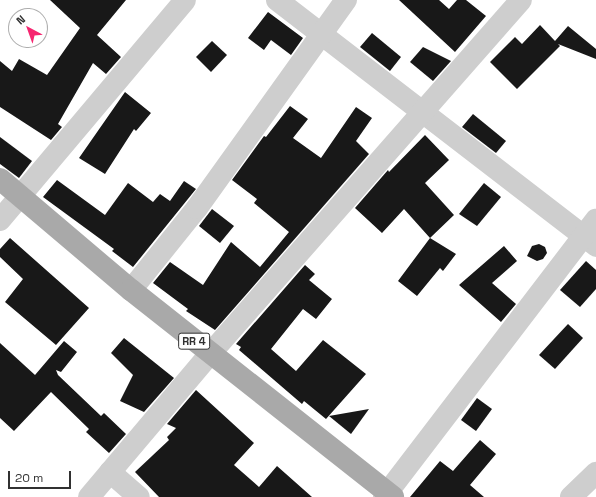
<!DOCTYPE html>
<html>
<head>
<meta charset="utf-8">
<style>
  body { margin:0 }
  #map { position:relative; width:596px; height:497px; overflow:hidden; background:#fff; font-family:"Space Grotesk",sans-serif }
  div>[style] { position:absolute }
  .building>* { inset:0; background:#181818 }
  .minor>* { height:22px; margin:-11px; padding:0 11px; transform-origin:11px; border-radius:11px; background:#cecece }
  .primary>* { height:22px; margin:-11px; padding:0 11px; transform-origin:11px; border-radius:11px; background:#a9a9a9 }
  span { translate:-50% -50%; white-space:nowrap; text-align:center; line-height:1.15; -webkit-text-stroke:4px #fff; paint-order:stroke }
  .shield-label span { padding:1px 3px; background:#fff; border:1px solid; border-radius:3px; -webkit-text-stroke-width:0 }
  .shield-label { font-size:11px; color:#313131; font-weight:700 }
  .north { position:absolute; left:8px; top:8px; width:40px; height:40px; box-sizing:border-box; background:#fff; border:1px solid #adadad; border-radius:50%; rotate:319deg; font-size:11px; font-weight:700; line-height:16px; text-align:center; color:#313131 }
  .north::after { content:''; display:block; margin:auto; width:14px; height:18px; background:#f62670; clip-path:polygon(50% 0,100% 100%,50% 72%,0 100%) }
  .scale { position:absolute; left:8px; top:471px; width:63px; height:18px; box-sizing:border-box; border:2px solid #313131; border-top:0; padding-left:5px; font-size:12px; line-height:14px; white-space:nowrap; color:#313131; -webkit-text-stroke:3px #fff; paint-order:stroke }
</style>
</head>
<body>
<div id="map">
  <div class="building">
    <i style="clip-path:polygon(50px 0,126px 0,97px 35px,121px 57px,106px 74px,93px 63px,58px 124px,62px 127px,51px 140px,0 107px,0 61px,12px 71px,19px 59px,47px 75px,80px 28px)"></i>
    <i style="clip-path:polygon(399px 0,439px 0,449px 9px,457px 0,466px 0,486px 16px,455px 52px)"></i>
    <i style="clip-path:polygon(268px 12px,303px 38px,291px 55px,271px 40px,264px 50px,248px 38px)"></i>
    <i style="clip-path:polygon(540px 25px,555px 41px,568px 26px,596px 49px,596px 59px,558px 44px,560px 46px,517px 89px,490px 62px,515px 37px,522px 44px)"></i>
    <i style="clip-path:polygon(372px 33px,401px 57px,390px 71px,360px 47px)"></i>
    <i style="clip-path:polygon(212px 41px,227px 55px,211px 72px,196px 57px)"></i>
    <i style="clip-path:polygon(423px 47px,451px 61px,433px 81px,410px 62px)"></i>
    <i style="clip-path:polygon(125px 92px,151px 113px,136px 131px,134px 129px,105px 174px,79px 158px)"></i>
    <i style="clip-path:polygon(290px 106px,308px 119px,293px 138px,321px 158px,356px 107px,372px 118px,356px 141px,369px 154px,215px 330px,186px 311px,188px 309px,153px 283px,170px 262px,203px 285px,231px 242px,260px 267px,289px 232px,254px 203px,257px 199px,232px 180px,264px 136px,266px 137px)"></i>
    <i style="clip-path:polygon(473px 114px,506px 141px,496px 153px,462px 127px)"></i>
    <i style="clip-path:polygon(425px 135px,449px 160px,425px 183px,454px 215px,430px 238px,404px 209px,382px 233px,355px 208px,388px 170px,389px 172px)"></i>
    <i style="clip-path:polygon(0 137px,32px 161px,19px 178px,0 164px)"></i>
    <i style="clip-path:polygon(57px 180px,105px 215px,128px 183px,153px 202px,160px 194px,170px 201px,184px 181px,196px 189px,133px 267px,112px 251px,114px 249px,43px 197px)"></i>
    <i style="clip-path:polygon(484px 183px,501px 197px,477px 226px,459px 214px)"></i>
    <i style="clip-path:polygon(212px 209px,234px 226px,220px 243px,199px 226px)"></i>
    <i style="clip-path:polygon(10px 238px,89px 308px,56px 345px,5px 302px,23px 279px,0 257px,0 249px)"></i>
    <i style="clip-path:polygon(430px 238px,456px 254px,443px 271px,440px 268px,417px 296px,398px 281px)"></i>
    <i style="clip-path:polygon(539px 244px,545px 247px,547px 253px,543px 259px,537px 261px,527px 256px,532px 246px)"></i>
    <i style="clip-path:polygon(504px 246px,517px 261px,492px 283px,516px 304px,501px 322px,459px 285px)"></i>
    <i style="clip-path:polygon(586px 261px,596px 270px,596px 289px,580px 307px,560px 290px)"></i>
    <i style="clip-path:polygon(305px 265px,315px 274px,309px 280px,332px 299px,316px 319px,303px 309px,271px 349px,296px 371px,323px 340px,366px 374px,326px 419px,304px 401px,302px 404px,239px 350px,241px 347px,236px 344px)"></i>
    <i style="clip-path:polygon(568px 324px,583px 338px,555px 369px,539px 355px)"></i>
    <i style="clip-path:polygon(124px 338px,174px 378px,144px 412px,120px 401px,133px 375px,111px 353px)"></i>
    <i style="clip-path:polygon(64px 341px,77px 352px,61px 372px,56px 370px,58px 375px,101px 416px,104px 413px,126px 434px,109px 453px,86px 432px,89px 429px,51px 392px,14px 431px,0 418px,0 343px,35px 375px)"></i>
    <i style="clip-path:polygon(196px 390px,254px 443px,234px 465px,259px 487px,277px 466px,312px 497px,159px 497px,135px 472px,169px 440px,167px 437px,176px 428px,167px 424px)"></i>
    <i style="clip-path:polygon(477px 398px,492px 409px,476px 431px,461px 420px)"></i>
    <i style="clip-path:polygon(369px 409px,351px 434px,329px 416px)"></i>
    <i style="clip-path:polygon(480px 440px,496px 454px,470px 485px,484px 497px,410px 497px,440px 461px,453px 471px)"></i>
  </div>
  <div class="minor">
    <i style="left:277px;top:0;width:403px;rotate:37.6deg"></i>
    <i style="left:0;top:220px;width:287px;rotate:-49.9deg"></i>
    <i style="left:131px;top:290px;width:105px;rotate:-51.2deg"></i>
    <i style="left:197px;top:208px;width:256px;rotate:-54.4deg"></i>
    <i style="left:110px;top:472px;width:38px;rotate:41deg"></i>
    <i style="left:89px;top:497px;width:187px;rotate:-49.8deg"></i>
    <i style="left:210px;top:354px;width:471px;rotate:-48.7deg"></i>
    <i style="left:384px;top:497px;width:349px;rotate:-52.6deg"></i>
    <i style="left:571px;top:497px;width:35px;rotate:-44deg"></i>
  </div>
  <div class="primary">
    <i style="left:0;top:179px;width:172px;rotate:40.3deg"></i>
    <i style="left:131px;top:290px;width:334px;rotate:38.3deg"></i>
  </div>
  <div class="shield-label">
    <span style="left:194px;top:341px">RR 4</span>
  </div>
  <div class="north">N</div>
  <div class="scale">20 m</div>
</div>
</body>
</html>
